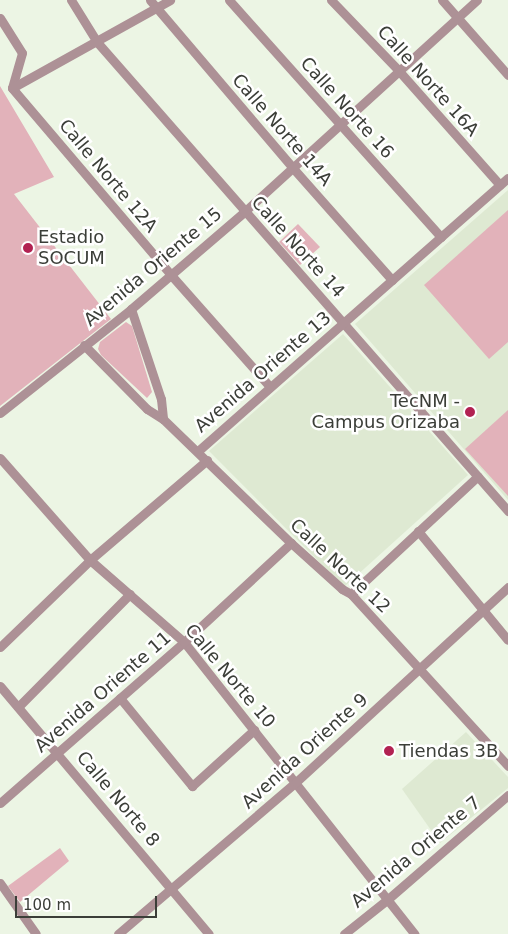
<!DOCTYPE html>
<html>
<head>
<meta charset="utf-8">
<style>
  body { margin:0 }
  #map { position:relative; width:508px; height:934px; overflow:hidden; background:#ecf5e4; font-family:"DejaVu Sans",sans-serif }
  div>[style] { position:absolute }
  .built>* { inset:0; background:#dee9d2 }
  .green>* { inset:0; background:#e2b2ba }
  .minor>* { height:9px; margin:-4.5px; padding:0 4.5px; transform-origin:4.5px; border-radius:4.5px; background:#ad9196 }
  .dots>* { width:14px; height:14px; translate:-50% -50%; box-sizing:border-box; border:2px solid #fff; border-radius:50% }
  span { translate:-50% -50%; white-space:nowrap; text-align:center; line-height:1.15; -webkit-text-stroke:5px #fff; paint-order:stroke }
  .street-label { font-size:18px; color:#3b3e38 }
  .poi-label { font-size:18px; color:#3b3e38 }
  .left { translate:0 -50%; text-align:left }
  .right { translate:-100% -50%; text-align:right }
  .scale { position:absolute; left:15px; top:896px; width:142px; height:22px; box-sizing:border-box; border:2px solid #3b3e38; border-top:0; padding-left:6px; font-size:15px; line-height:18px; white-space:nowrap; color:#3b3e38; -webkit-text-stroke:4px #fff; paint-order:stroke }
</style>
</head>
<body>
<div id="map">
  <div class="built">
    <i style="clip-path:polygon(508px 190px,508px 500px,355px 324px)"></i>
    <i style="clip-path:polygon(343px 334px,468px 475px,344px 587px,209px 451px)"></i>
    <i style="clip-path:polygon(466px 732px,508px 777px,508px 788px,440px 843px,402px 789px)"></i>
  </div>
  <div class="green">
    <i style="clip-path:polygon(0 86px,54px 177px,14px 194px,111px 319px,0 406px)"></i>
    <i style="clip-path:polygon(508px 210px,508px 342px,489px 359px,424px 285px)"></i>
    <i style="clip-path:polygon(298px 224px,320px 247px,300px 265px,279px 242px)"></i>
    <i style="clip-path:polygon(126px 322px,132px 326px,152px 392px,147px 398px,101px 355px,98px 349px,100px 342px)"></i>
    <i style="clip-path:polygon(508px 410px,508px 496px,465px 449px)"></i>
    <i style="clip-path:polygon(60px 848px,69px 861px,20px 902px,8px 886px)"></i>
  </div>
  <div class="minor">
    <i style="left:71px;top:0;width:49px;rotate:58.2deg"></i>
    <i style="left:97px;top:42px;width:624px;rotate:48.77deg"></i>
    <i style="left:150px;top:0;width:219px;rotate:49.6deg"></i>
    <i style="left:292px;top:167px;width:151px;rotate:48.5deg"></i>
    <i style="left:229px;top:0;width:318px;rotate:48.2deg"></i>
    <i style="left:331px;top:0;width:98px;rotate:46.2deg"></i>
    <i style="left:399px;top:71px;width:152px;rotate:48.5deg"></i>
    <i style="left:442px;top:0;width:100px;rotate:48.7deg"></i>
    <i style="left:0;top:18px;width:41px;rotate:57.8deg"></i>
    <i style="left:22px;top:53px;width:36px;rotate:106deg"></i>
    <i style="left:12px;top:88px;width:245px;rotate:49.6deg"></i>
    <i style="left:171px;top:275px;width:149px;rotate:48.5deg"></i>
    <i style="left:12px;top:88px;width:181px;rotate:-29.1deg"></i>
    <i style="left:131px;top:309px;width:95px;rotate:71.6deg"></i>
    <i style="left:161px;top:399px;width:20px;rotate:84deg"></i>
    <i style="left:84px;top:345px;width:90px;rotate:45.5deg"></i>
    <i style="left:147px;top:409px;width:19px;rotate:32deg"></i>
    <i style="left:163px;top:419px;width:178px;rotate:44.1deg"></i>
    <i style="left:291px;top:543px;width:69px;rotate:42deg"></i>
    <i style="left:342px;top:589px;width:10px;rotate:29deg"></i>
    <i style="left:351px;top:594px;width:233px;rotate:47.6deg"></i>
    <i style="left:0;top:413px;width:167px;rotate:-38.4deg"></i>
    <i style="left:131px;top:309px;width:149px;rotate:-40.6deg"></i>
    <i style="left:244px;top:212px;width:315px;rotate:-42.3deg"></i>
    <i style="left:198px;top:451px;width:413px;rotate:-41.4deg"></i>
    <i style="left:0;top:458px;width:136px;rotate:48.6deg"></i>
    <i style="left:90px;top:560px;width:125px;rotate:41.1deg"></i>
    <i style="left:184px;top:642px;width:372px;rotate:51.7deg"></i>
    <i style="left:418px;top:531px;width:141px;rotate:50.5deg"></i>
    <i style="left:351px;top:594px;width:173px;rotate:-42.9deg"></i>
    <i style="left:0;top:647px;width:125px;rotate:-44deg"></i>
    <i style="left:90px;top:560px;width:154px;rotate:-40.5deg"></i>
    <i style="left:0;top:686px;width:324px;rotate:49.9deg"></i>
    <i style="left:120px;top:698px;width:114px;rotate:50.7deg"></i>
    <i style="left:192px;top:786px;width:84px;rotate:-42.1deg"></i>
    <i style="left:18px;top:707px;width:159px;rotate:-45.3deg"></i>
    <i style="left:0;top:803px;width:244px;rotate:-41.2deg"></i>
    <i style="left:184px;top:642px;width:146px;rotate:-42.8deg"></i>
    <i style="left:0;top:883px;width:62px;rotate:54.8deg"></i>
    <i style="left:118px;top:934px;width:234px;rotate:-40.5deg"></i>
    <i style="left:296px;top:782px;width:288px;rotate:-42.6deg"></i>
    <i style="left:344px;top:934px;width:56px;rotate:-38.5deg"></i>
    <i style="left:388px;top:899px;width:159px;rotate:-40.9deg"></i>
  </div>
  <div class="dots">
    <i style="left:28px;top:248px;background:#b22252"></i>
    <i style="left:470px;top:412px;background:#b22252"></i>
    <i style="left:389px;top:751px;background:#b22252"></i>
  </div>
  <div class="street-label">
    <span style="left:428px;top:81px;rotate:48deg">Calle Norte 16A</span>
    <span style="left:347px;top:108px;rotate:48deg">Calle Norte 16</span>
    <span style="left:282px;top:130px;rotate:49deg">Calle Norte 14A</span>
    <span style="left:108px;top:176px;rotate:50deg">Calle Norte 12A</span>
    <span style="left:298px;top:247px;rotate:48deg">Calle Norte 14</span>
    <span style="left:153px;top:267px;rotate:-40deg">Avenida Oriente 15</span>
    <span style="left:263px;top:372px;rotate:-41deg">Avenida Oriente 13</span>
    <span style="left:340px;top:566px;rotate:43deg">Calle Norte 12</span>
    <span style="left:230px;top:676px;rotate:50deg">Calle Norte 10</span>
    <span style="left:103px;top:692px;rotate:-41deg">Avenida Oriente 11</span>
    <span style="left:305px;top:751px;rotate:-42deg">Avenida Oriente 9</span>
    <span style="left:118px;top:799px;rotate:50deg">Calle Norte 8</span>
    <span style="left:416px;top:852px;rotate:-40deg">Avenida Oriente 7</span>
  </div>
  <div class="poi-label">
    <span class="left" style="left:38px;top:248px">Estadio<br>SOCUM</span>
    <span class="right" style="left:460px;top:412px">TecNM -<br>Campus Orizaba</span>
    <span class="left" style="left:399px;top:751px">Tiendas 3B</span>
  </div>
  <div class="scale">100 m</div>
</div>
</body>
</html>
